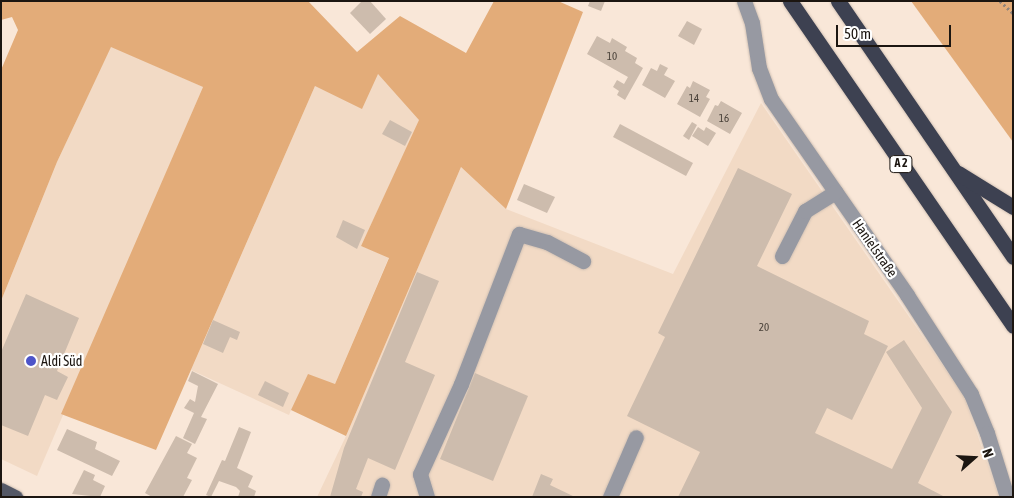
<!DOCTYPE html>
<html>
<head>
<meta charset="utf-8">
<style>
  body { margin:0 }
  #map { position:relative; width:1014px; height:498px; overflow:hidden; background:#f9e7d8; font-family:"Asap Condensed",sans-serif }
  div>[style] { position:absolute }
  .built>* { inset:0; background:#f2dac5 }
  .green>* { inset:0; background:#e3ac79 }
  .building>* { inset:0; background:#cdbcad }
  .path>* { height:2.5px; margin-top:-1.25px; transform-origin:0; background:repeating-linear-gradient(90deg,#91847a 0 2.5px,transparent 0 5px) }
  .roads { filter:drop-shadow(0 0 1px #d1c1b4) drop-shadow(0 0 1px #d1c1b4) }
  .minor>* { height:15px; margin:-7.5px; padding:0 7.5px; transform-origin:7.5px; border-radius:7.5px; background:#9799a2 }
  .major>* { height:15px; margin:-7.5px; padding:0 7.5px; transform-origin:7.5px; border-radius:7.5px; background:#545866 }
  .highway>* { height:15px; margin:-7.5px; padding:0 7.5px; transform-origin:7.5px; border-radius:7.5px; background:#3d4151 }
  .dots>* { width:14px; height:14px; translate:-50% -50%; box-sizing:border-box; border:2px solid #fff; border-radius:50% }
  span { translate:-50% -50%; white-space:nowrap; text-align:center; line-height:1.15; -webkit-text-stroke:4.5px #fff; paint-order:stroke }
  .number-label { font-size:11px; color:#484038 }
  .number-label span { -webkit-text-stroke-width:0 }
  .shield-label span { padding:1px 4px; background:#fff; border:1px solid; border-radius:4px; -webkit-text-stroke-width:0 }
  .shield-label { font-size:12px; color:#1c1611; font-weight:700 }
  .street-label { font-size:14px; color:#1c1611 }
  .poi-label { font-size:14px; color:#1c1611 }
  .left { translate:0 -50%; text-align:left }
  .frame { position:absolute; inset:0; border:2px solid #1c1611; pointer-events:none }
  .north { position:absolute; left:949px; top:433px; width:50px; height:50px; -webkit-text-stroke:4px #fff; paint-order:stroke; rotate:71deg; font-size:14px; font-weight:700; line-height:20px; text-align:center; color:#1c1611 }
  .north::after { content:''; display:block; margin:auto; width:18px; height:22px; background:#1c1611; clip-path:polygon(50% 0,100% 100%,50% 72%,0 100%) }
  .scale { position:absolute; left:836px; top:25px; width:115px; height:22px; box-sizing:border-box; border:2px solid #1c1611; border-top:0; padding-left:6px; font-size:15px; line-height:18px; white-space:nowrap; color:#1c1611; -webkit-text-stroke:4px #fff; paint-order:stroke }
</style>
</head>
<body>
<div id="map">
  <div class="built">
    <i style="clip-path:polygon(111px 46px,203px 87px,37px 476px,1px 459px,1px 301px,57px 162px)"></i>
    <i style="clip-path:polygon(378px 74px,420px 120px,361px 246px,389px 257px,335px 384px,291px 410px,289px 415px,191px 370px,315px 86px)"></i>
    <i style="clip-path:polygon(761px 103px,964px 396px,999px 497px,317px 497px,346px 436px,461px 167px,506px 209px,673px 274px)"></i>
  </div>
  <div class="green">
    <i style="clip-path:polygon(1px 1px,308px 1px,357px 52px,400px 16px,466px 53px,494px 1px,558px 1px,583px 12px,506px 209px,461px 167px,346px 436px,291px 410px,308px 374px,335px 384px,389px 258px,361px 246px,419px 120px,378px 74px,362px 109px,315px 86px,156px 450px,61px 414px,203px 87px,111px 47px,57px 162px,1px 301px,1px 70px,18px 30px,12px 17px,1px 20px)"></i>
    <i style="clip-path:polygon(911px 1px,1013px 1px,1013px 142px)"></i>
  </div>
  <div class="building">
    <i style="clip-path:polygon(362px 1px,370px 1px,386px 19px,370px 34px,350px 13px)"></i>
    <i style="clip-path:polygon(590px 1px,605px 1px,601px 11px,588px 6px)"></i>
    <i style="clip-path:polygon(687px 21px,702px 29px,694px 45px,678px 36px)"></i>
    <i style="clip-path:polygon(597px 36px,610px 43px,612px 38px,627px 47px,625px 51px,637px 58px,635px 63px,643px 68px,625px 100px,617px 95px,619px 91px,613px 87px,617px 80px,624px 84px,628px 77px,587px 54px)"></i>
    <i style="clip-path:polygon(660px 64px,668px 68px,664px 75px,675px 81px,665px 98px,642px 85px,651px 68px,657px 71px)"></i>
    <i style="clip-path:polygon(693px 81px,710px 90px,706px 97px,710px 99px,700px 117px,677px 104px,687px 86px,690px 88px)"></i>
    <i style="clip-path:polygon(721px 101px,742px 113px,730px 134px,707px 121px,715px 105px,718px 106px)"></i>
    <i style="clip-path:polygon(390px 120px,412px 132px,405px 146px,382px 134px)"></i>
    <i style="clip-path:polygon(692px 122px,697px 125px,689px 140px,683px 136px)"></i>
    <i style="clip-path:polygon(620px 124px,693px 163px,686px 176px,613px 137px)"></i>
    <i style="clip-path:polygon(698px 127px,704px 131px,706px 127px,716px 133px,708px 146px,692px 136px)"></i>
    <i style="clip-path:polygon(738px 168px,792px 194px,757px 266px,869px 321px,864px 334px,888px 346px,852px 420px,827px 408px,815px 433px,892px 469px,922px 408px,886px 352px,904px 340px,952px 412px,918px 483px,945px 497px,678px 497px,700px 452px,627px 416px,665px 337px,658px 333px)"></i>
    <i style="clip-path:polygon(524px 184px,555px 197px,547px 213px,517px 200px)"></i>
    <i style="clip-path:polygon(343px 220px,365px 230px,357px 249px,336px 237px)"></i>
    <i style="clip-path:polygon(417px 272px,439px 281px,405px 362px,435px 375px,395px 470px,368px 458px,356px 489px,363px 492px,361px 497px,330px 497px,344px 448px)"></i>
    <i style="clip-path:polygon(26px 294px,79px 318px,57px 371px,68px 377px,57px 400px,45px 395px,28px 436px,1px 425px,1px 352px)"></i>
    <i style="clip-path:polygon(213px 320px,240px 332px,237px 340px,230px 337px,223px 353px,203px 344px)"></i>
    <i style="clip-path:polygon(192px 371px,218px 384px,201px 417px,207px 419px,195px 444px,183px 438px,194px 413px,184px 408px,190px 399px,195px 402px,198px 386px,188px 381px)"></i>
    <i style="clip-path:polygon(475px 373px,528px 396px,493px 481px,440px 459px)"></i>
    <i style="clip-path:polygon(265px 381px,289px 393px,283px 407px,258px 395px)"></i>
    <i style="clip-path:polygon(239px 427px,251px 432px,237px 468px,253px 476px,248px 487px,256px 491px,254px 497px,238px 497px,240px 491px,236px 487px,219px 481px,211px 497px,206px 495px,222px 460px,225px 461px)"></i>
    <i style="clip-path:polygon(67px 429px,97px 442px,95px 449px,120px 461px,112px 476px,57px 450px)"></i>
    <i style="clip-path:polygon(176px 436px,192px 444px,187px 453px,197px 458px,187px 478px,192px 480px,183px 497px,152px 497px,145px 493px)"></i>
    <i style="clip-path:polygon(84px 470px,95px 475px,93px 480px,105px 486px,100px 497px,72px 494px)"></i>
    <i style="clip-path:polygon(541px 474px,553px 479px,550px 485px,575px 497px,532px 497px)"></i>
  </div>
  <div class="path">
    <i style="left:1000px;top:1px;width:18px;rotate:43deg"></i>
  </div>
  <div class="roads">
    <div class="minor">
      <i style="left:744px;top:1px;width:23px;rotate:70deg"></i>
      <i style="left:752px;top:23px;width:46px;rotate:81.2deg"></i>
      <i style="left:759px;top:68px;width:33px;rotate:69deg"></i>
      <i style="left:771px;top:99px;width:239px;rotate:55.2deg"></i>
      <i style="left:907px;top:295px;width:118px;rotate:57.1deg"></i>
      <i style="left:971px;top:394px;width:42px;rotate:67.7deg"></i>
      <i style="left:987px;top:433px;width:67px;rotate:72.6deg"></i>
      <i style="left:782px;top:256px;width:51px;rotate:-62.9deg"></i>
      <i style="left:805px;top:211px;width:36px;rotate:-32deg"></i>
      <i style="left:378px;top:497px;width:13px;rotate:-72deg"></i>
      <i style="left:427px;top:497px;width:24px;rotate:-107deg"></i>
      <i style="left:420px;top:474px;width:99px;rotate:-65.5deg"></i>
      <i style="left:461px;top:384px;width:161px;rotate:-68.9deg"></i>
      <i style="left:519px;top:234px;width:29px;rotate:16deg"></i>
      <i style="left:547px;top:242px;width:41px;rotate:27.8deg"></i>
      <i style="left:610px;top:497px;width:65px;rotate:-66.6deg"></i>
    </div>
    <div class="major">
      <i style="left:1px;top:490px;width:16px;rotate:27deg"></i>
    </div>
    <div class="highway">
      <i style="left:790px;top:1px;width:394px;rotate:55.5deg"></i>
      <i style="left:838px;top:1px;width:310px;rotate:55.6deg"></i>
      <i style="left:958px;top:173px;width:65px;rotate:31.7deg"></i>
    </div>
  </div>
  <div class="dots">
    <i style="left:31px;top:361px;background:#4d54c9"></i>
  </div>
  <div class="number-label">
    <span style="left:612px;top:56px">10</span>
    <span style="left:694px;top:98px">14</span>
    <span style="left:724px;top:118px">16</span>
    <span style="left:764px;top:327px">20</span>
  </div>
  <div class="shield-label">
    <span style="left:901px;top:164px">A 2</span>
  </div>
  <div class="street-label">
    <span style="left:875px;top:248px;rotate:55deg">Hanielstraße</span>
  </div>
  <div class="poi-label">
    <span class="left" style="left:41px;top:361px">Aldi Süd</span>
  </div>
  <div class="frame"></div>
  <div class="north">N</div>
  <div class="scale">50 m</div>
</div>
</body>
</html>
